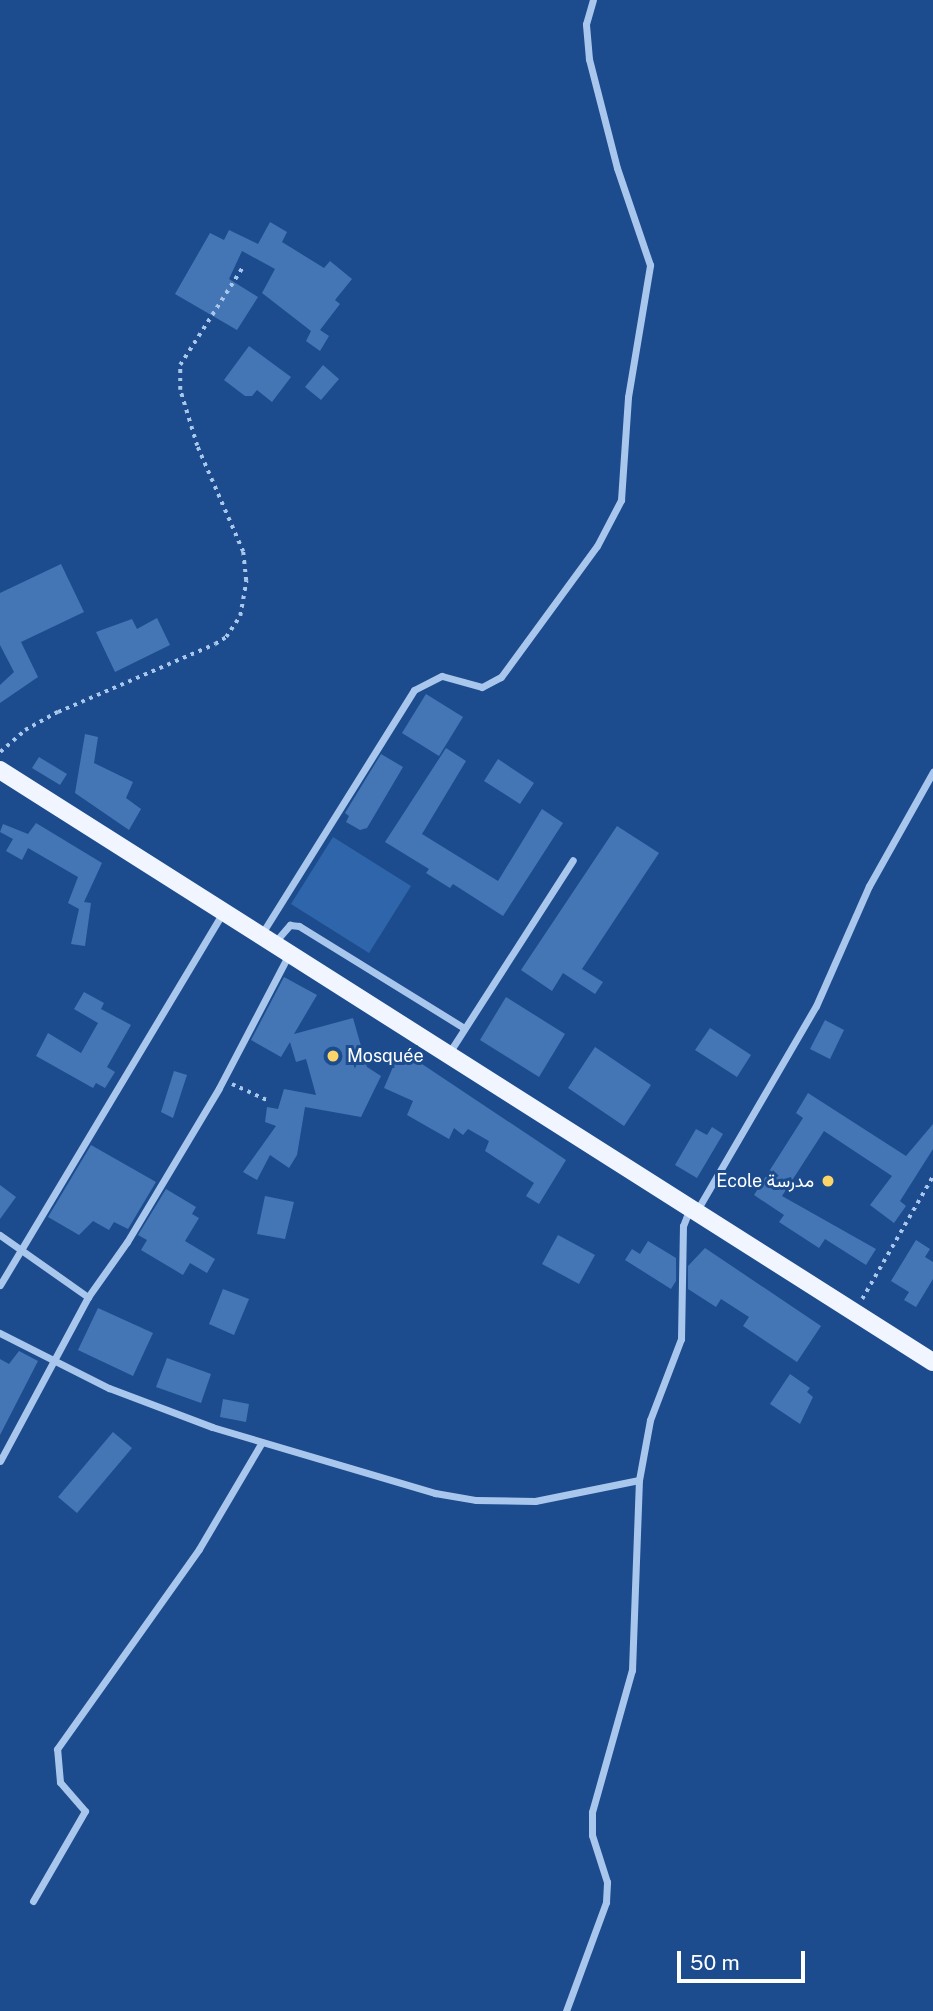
<!DOCTYPE html>
<html>
<head>
<meta charset="utf-8">
<style>
  body { margin:0 }
  #map { position:relative; width:933px; height:2011px; overflow:hidden; background:#1c4c8d; font-family:"Public Sans",Vazirmatn,sans-serif }
  div>[style] { position:absolute }
  .green>* { inset:0; background:#2f66ab }
  .building>* { inset:0; background:#4476b5 }
  .path>* { height:3.5px; margin-top:-1.75px; transform-origin:0; background:repeating-linear-gradient(90deg,#a9c7ed 0 3.5px,transparent 0 8.5px) }
  .street>* { height:7px; margin:-3.5px; padding:0 3.5px; transform-origin:3.5px; border-radius:3.5px; background:#a9c7ed }
  .primary>* { height:18px; margin:-9px; padding:0 9px; transform-origin:9px; border-radius:9px; background:#f0f5ff }
  .dots>* { width:19px; height:19px; translate:-50% -50%; box-sizing:border-box; border:4px solid #1c4c8d; border-radius:50% }
  span { translate:-50% -50%; white-space:nowrap; text-align:center; line-height:1.15; -webkit-text-stroke:6px #1c4c8d; paint-order:stroke }
  .poi-label { font-size:18px; color:#fff }
  .left { translate:0 -50%; text-align:left }
  .right { translate:-100% -50%; text-align:right }
  .scale { position:absolute; left:677px; top:1951px; width:128px; height:32px; box-sizing:border-box; border:4px solid #fff; border-top:0; padding-left:9px; font-size:21px; line-height:24px; white-space:nowrap; color:#fff; -webkit-text-stroke:5px #1c4c8d; paint-order:stroke }
</style>
</head>
<body>
<div id="map">
  <div class="green">
    <i style="clip-path:polygon(333px 837px,411px 886px,369px 953px,291px 904px)"></i>
  </div>
  <div class="building">
    <i style="clip-path:polygon(270px 222px,287px 232px,282px 242px,324px 268px,330px 261px,352px 279px,335px 300px,340px 304px,320px 330px,329px 336px,320px 351px,306px 341px,311px 331px,262px 293px,275px 269px,242px 251px,229px 279px,258px 297px,237px 330px,175px 294px,210px 233px,224px 240px,229px 230px,258px 244px)"></i>
    <i style="clip-path:polygon(249px 346px,291px 377px,272px 402px,257px 390px,252px 396px,245px 396px,224px 380px)"></i>
    <i style="clip-path:polygon(323px 365px,339px 379px,321px 400px,305px 387px)"></i>
    <i style="clip-path:polygon(61px 564px,84px 612px,21px 642px,38px 677px,0 703px,0 685px,14px 672px,0 645px,0 593px)"></i>
    <i style="clip-path:polygon(157px 618px,170px 645px,115px 672px,96px 632px,132px 619px,137px 629px)"></i>
    <i style="clip-path:polygon(426px 694px,463px 717px,439px 756px,402px 733px)"></i>
    <i style="clip-path:polygon(85px 734px,98px 737px,94px 763px,133px 782px,126px 798px,141px 809px,129px 830px,75px 793px)"></i>
    <i style="clip-path:polygon(446px 748px,466px 761px,422px 834px,498px 881px,542px 809px,563px 823px,503px 916px,453px 884px,450px 888px,426px 873px,429px 869px,385px 842px)"></i>
    <i style="clip-path:polygon(381px 754px,403px 767px,367px 828px,360px 830px,346px 822px,349px 816px,345px 813px)"></i>
    <i style="clip-path:polygon(39px 757px,67px 774px,60px 785px,32px 768px)"></i>
    <i style="clip-path:polygon(498px 759px,534px 783px,520px 804px,484px 781px)"></i>
    <i style="clip-path:polygon(36px 823px,102px 863px,84px 902px,91px 903px,85px 946px,71px 944px,79px 909px,68px 903px,78px 877px,28px 848px,22px 860px,6px 851px,13px 839px,0 832px,3px 824px,28px 834px)"></i>
    <i style="clip-path:polygon(617px 826px,659px 853px,582px 969px,603px 982px,595px 994px,563px 973px,552px 991px,521px 970px)"></i>
    <i style="clip-path:polygon(284px 977px,317px 995px,294px 1034px,353px 1018px,367px 1067px,381px 1076px,361px 1117px,305px 1107px,297px 1155px,289px 1168px,270px 1155px,257px 1180px,243px 1172px,276px 1126px,265px 1122px,267px 1107px,278px 1109px,284px 1089px,316px 1095px,306px 1059px,296px 1062px,290px 1042px,281px 1057px,251px 1040px)"></i>
    <i style="clip-path:polygon(84px 992px,104px 1003px,101px 1009px,131px 1025px,107px 1067px,115px 1072px,105px 1088px,96px 1083px,93px 1088px,36px 1056px,48px 1033px,81px 1053px,98px 1023px,74px 1009px)"></i>
    <i style="clip-path:polygon(506px 997px,565px 1034px,539px 1077px,480px 1040px)"></i>
    <i style="clip-path:polygon(825px 1020px,844px 1030px,830px 1059px,810px 1049px)"></i>
    <i style="clip-path:polygon(710px 1028px,751px 1055px,737px 1077px,695px 1050px)"></i>
    <i style="clip-path:polygon(595px 1047px,651px 1085px,624px 1126px,568px 1088px)"></i>
    <i style="clip-path:polygon(399px 1053px,419px 1062px,566px 1160px,539px 1204px,526px 1196px,534px 1183px,485px 1151px,489px 1141px,468px 1129px,463px 1135px,454px 1128px,449px 1139px,407px 1115px,413px 1101px,384px 1088px)"></i>
    <i style="clip-path:polygon(174px 1071px,187px 1075px,173px 1118px,161px 1112px)"></i>
    <i style="clip-path:polygon(808px 1093px,906px 1156px,933px 1124px,933px 1149px,900px 1201px,906px 1206px,894px 1223px,870px 1205px,892px 1176px,824px 1131px,782px 1196px,876px 1249px,866px 1265px,825px 1239px,819px 1248px,779px 1222px,784px 1215px,754px 1195px,803px 1118px,796px 1113px)"></i>
    <i style="clip-path:polygon(712px 1127px,723px 1134px,697px 1178px,675px 1165px,696px 1129px,707px 1135px)"></i>
    <i style="clip-path:polygon(91px 1145px,156px 1182px,128px 1229px,114px 1222px,109px 1230px,93px 1221px,79px 1235px,48px 1217px)"></i>
    <i style="clip-path:polygon(0 1185px,16px 1197px,0 1219px)"></i>
    <i style="clip-path:polygon(166px 1189px,196px 1207px,192px 1214px,199px 1218px,185px 1241px,215px 1259px,207px 1273px,190px 1263px,183px 1275px,141px 1250px,147px 1240px,138px 1235px)"></i>
    <i style="clip-path:polygon(265px 1196px,294px 1202px,285px 1239px,257px 1234px)"></i>
    <i style="clip-path:polygon(558px 1235px,595px 1255px,579px 1284px,542px 1264px)"></i>
    <i style="clip-path:polygon(916px 1240px,930px 1249px,925px 1257px,933px 1262px,933px 1279px,916px 1307px,904px 1300px,909px 1292px,891px 1281px)"></i>
    <i style="clip-path:polygon(648px 1241px,676px 1258px,676px 1281px,671px 1289px,625px 1260px,632px 1249px,640px 1254px)"></i>
    <i style="clip-path:polygon(705px 1248px,821px 1326px,797px 1362px,743px 1326px,749px 1317px,721px 1299px,716px 1307px,688px 1289px,688px 1266px)"></i>
    <i style="clip-path:polygon(223px 1289px,249px 1299px,234px 1335px,209px 1324px)"></i>
    <i style="clip-path:polygon(98px 1308px,153px 1333px,133px 1376px,78px 1350px)"></i>
    <i style="clip-path:polygon(19px 1351px,38px 1361px,0 1435px,0 1359px,9px 1364px)"></i>
    <i style="clip-path:polygon(167px 1358px,211px 1374px,201px 1403px,156px 1387px)"></i>
    <i style="clip-path:polygon(790px 1374px,810px 1388px,807px 1392px,813px 1397px,800px 1424px,770px 1404px)"></i>
    <i style="clip-path:polygon(223px 1399px,249px 1404px,246px 1422px,220px 1417px)"></i>
    <i style="clip-path:polygon(113px 1432px,132px 1448px,77px 1513px,58px 1497px)"></i>
  </div>
  <div class="path">
    <i style="left:0;top:752px;width:33px;rotate:-41deg"></i>
    <i style="left:25px;top:730px;width:38px;rotate:-29deg"></i>
    <i style="left:58px;top:712px;width:171px;rotate:-23.4deg"></i>
    <i style="left:215px;top:644px;width:13px;rotate:-32deg"></i>
    <i style="left:226px;top:637px;width:25px;rotate:-56deg"></i>
    <i style="left:240px;top:616px;width:36px;rotate:-80deg"></i>
    <i style="left:246px;top:581px;width:29px;rotate:-96deg"></i>
    <i style="left:243px;top:552px;width:116px;rotate:-113.5deg"></i>
    <i style="left:197px;top:446px;width:59px;rotate:-106.9deg"></i>
    <i style="left:180px;top:390px;width:25px;rotate:-90deg"></i>
    <i style="left:180px;top:365px;width:117px;rotate:-57.3deg"></i>
    <i style="left:232px;top:1084px;width:41px;rotate:24.7deg"></i>
    <i style="left:862px;top:1299px;width:142px;rotate:-60deg"></i>
  </div>
  <div class="street">
    <i style="left:261px;top:935px;width:289px;rotate:-58deg"></i>
    <i style="left:414px;top:690px;width:31px;rotate:-27deg"></i>
    <i style="left:442px;top:676px;width:41px;rotate:15.4deg"></i>
    <i style="left:482px;top:687px;width:21px;rotate:-28deg"></i>
    <i style="left:501px;top:677px;width:162px;rotate:-53.8deg"></i>
    <i style="left:597px;top:546px;width:52px;rotate:-62.4deg"></i>
    <i style="left:621px;top:500px;width:103px;rotate:-86.1deg"></i>
    <i style="left:628px;top:397px;width:134px;rotate:-80.5deg"></i>
    <i style="left:650px;top:265px;width:102px;rotate:-108.8deg"></i>
    <i style="left:617px;top:168px;width:113px;rotate:-104.4deg"></i>
    <i style="left:589px;top:59px;width:35px;rotate:-95deg"></i>
    <i style="left:586px;top:24px;width:25px;rotate:-74deg"></i>
    <i style="left:275px;top:942px;width:23px;rotate:-49deg"></i>
    <i style="left:290px;top:925px;width:9px;rotate:6deg"></i>
    <i style="left:299px;top:926px;width:194px;rotate:31.7deg"></i>
    <i style="left:449px;top:1053px;width:229px;rotate:-57.3deg"></i>
    <i style="left:696px;top:1212px;width:238px;rotate:-59.8deg"></i>
    <i style="left:816px;top:1006px;width:131px;rotate:-66.2deg"></i>
    <i style="left:869px;top:886px;width:131px;rotate:-60.7deg"></i>
    <i style="left:0;top:1235px;width:108px;rotate:35.2deg"></i>
    <i style="left:88px;top:1297px;width:186px;rotate:118.2deg"></i>
    <i style="left:0;top:1285px;width:436px;rotate:-59.1deg"></i>
    <i style="left:88px;top:1297px;width:67px;rotate:-54.7deg"></i>
    <i style="left:127px;top:1242px;width:179px;rotate:-59.1deg"></i>
    <i style="left:219px;top:1088px;width:151px;rotate:-62.4deg"></i>
    <i style="left:0;top:1333px;width:122px;rotate:26.8deg"></i>
    <i style="left:109px;top:1388px;width:110px;rotate:20.7deg"></i>
    <i style="left:212px;top:1427px;width:233px;rotate:16.5deg"></i>
    <i style="left:435px;top:1493px;width:42px;rotate:9.7deg"></i>
    <i style="left:476px;top:1500px;width:59px;rotate:1deg"></i>
    <i style="left:535px;top:1501px;width:106px;rotate:-11.4deg"></i>
    <i style="left:33px;top:1901px;width:104px;rotate:-60deg"></i>
    <i style="left:85px;top:1811px;width:38px;rotate:-131deg"></i>
    <i style="left:60px;top:1782px;width:33px;rotate:-95deg"></i>
    <i style="left:57px;top:1749px;width:245px;rotate:-54.6deg"></i>
    <i style="left:199px;top:1549px;width:124px;rotate:-59.5deg"></i>
    <i style="left:566px;top:2011px;width:116px;rotate:-69.8deg"></i>
    <i style="left:606px;top:1902px;width:20px;rotate:-87deg"></i>
    <i style="left:607px;top:1882px;width:49px;rotate:-107.7deg"></i>
    <i style="left:592px;top:1835px;width:23px;rotate:-90deg"></i>
    <i style="left:592px;top:1812px;width:148px;rotate:-74.3deg"></i>
    <i style="left:632px;top:1670px;width:190px;rotate:-87.9deg"></i>
    <i style="left:639px;top:1480px;width:61px;rotate:-79.6deg"></i>
    <i style="left:650px;top:1420px;width:87px;rotate:-69.1deg"></i>
    <i style="left:681px;top:1339px;width:113px;rotate:-89deg"></i>
    <i style="left:683px;top:1226px;width:19px;rotate:-69deg"></i>
  </div>
  <div class="primary">
    <i style="left:0;top:770px;width:1105px;rotate:32.4deg"></i>
  </div>
  <div class="dots">
    <i style="left:333px;top:1056px;background:#fdd467"></i>
    <i style="left:828px;top:1181px;background:#fdd467"></i>
  </div>
  <div class="poi-label">
    <span class="left" style="left:347px;top:1056px">Mosquée</span>
    <span class="right" style="left:814px;top:1181px">Ecole مدرسة</span>
  </div>
  <div class="scale">50 m</div>
</div>
</body>
</html>
